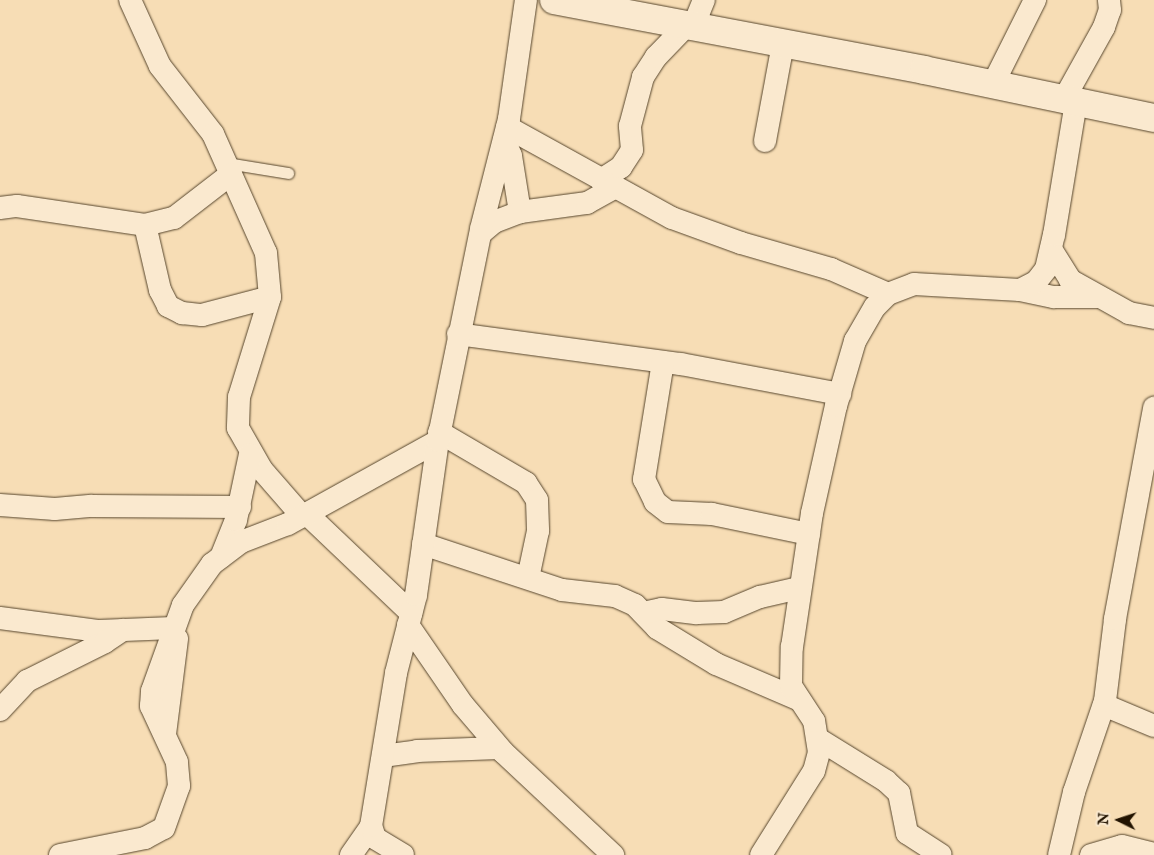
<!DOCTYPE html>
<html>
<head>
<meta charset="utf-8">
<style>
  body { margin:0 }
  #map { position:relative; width:1154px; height:855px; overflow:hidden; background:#f7ddb5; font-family:"IM FELL English",serif }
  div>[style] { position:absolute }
  .roads { filter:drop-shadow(0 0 1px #57462d) drop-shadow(0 0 1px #57462d) }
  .service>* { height:11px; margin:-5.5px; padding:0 5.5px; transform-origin:5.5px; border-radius:5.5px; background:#fae9cf }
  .minor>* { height:22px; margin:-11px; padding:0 11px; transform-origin:11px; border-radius:11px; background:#fae9cf }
  .tertiary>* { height:28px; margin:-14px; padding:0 14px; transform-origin:14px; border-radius:14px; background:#fae9cf }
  span { translate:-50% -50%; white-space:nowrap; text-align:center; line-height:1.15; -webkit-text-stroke:4.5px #fae9cf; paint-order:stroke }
  .north { position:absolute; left:1094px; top:795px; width:50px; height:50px; -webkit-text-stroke:4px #fae9cf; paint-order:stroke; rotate:274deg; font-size:14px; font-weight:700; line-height:20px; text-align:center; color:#221300 }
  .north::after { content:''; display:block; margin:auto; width:18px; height:22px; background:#221300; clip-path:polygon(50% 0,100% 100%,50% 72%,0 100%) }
</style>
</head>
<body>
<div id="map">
  <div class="roads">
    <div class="service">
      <i style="left:227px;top:163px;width:62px;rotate:9.3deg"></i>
    </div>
    <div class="minor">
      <i style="left:130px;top:0;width:72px;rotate:65.6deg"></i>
      <i style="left:160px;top:66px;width:86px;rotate:52.1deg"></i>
      <i style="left:213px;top:134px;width:130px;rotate:66deg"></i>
      <i style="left:266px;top:253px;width:44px;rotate:84.8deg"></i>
      <i style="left:270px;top:297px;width:105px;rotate:107.2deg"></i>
      <i style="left:239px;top:397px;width:31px;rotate:92deg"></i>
      <i style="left:238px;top:428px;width:48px;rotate:60.3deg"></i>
      <i style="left:262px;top:470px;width:61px;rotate:49deg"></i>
      <i style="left:693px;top:27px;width:29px;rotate:-68deg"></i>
      <i style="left:993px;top:84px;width:94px;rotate:-63.4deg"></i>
      <i style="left:1064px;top:99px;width:82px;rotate:-60.9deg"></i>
      <i style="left:1104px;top:27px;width:18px;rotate:-71deg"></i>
      <i style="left:1110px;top:10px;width:10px;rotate:-96deg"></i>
      <i style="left:507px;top:127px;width:188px;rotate:28.9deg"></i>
      <i style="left:672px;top:218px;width:73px;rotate:19.9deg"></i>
      <i style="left:741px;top:243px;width:94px;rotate:16.1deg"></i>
      <i style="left:831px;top:269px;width:62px;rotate:23.7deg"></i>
      <i style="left:504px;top:140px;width:17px;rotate:66deg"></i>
      <i style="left:511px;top:156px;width:57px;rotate:80.9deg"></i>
      <i style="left:765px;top:141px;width:99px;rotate:-79.5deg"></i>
      <i style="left:601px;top:180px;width:24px;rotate:-33deg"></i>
      <i style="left:621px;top:167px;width:20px;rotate:-57deg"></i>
      <i style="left:632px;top:150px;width:24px;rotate:-95deg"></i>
      <i style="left:630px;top:126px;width:51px;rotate:-75.1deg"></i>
      <i style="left:643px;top:77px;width:24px;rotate:-57deg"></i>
      <i style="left:656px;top:57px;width:45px;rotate:-45.9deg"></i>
      <i style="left:0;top:208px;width:17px;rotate:-7deg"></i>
      <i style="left:17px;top:206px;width:129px;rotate:8.4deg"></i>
      <i style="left:145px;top:225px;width:30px;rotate:-14deg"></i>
      <i style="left:174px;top:218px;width:72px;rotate:-37.7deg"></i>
      <i style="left:145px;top:225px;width:67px;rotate:77deg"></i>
      <i style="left:160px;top:290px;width:18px;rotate:63deg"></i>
      <i style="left:168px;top:306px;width:16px;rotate:27deg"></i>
      <i style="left:182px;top:313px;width:20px;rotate:6deg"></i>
      <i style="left:202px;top:315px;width:70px;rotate:-14.8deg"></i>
      <i style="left:481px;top:233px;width:17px;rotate:-40deg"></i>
      <i style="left:494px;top:222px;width:28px;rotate:-21deg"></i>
      <i style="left:520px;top:212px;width:68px;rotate:-7.7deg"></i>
      <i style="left:587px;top:203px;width:31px;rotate:-29deg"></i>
      <i style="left:1051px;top:249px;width:36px;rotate:58deg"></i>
      <i style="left:1070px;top:280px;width:68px;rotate:29.2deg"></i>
      <i style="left:1129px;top:313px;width:25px;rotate:11deg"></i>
      <i style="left:1020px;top:290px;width:35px;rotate:12deg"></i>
      <i style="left:1054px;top:297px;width:44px"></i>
      <i style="left:458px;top:334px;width:225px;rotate:7.7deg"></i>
      <i style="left:681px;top:364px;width:162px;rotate:10.7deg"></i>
      <i style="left:663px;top:362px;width:119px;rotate:99.2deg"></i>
      <i style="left:644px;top:479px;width:25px;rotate:64deg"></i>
      <i style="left:655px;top:502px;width:16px;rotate:38deg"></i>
      <i style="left:668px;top:512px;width:44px;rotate:2.6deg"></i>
      <i style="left:712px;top:514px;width:99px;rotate:11.7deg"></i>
      <i style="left:439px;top:432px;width:101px;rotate:30.4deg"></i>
      <i style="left:526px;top:483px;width:20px;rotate:57deg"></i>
      <i style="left:537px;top:500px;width:31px;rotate:88deg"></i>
      <i style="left:538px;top:531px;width:48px;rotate:102deg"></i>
      <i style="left:0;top:505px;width:55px;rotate:4.2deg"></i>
      <i style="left:55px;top:509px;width:37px;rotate:-5deg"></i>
      <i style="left:92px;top:506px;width:148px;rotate:0.4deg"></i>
      <i style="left:307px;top:514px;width:144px;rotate:43.6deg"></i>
      <i style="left:423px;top:544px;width:146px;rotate:18.3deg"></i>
      <i style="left:562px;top:590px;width:53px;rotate:6.5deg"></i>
      <i style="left:615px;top:596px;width:22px;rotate:24deg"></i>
      <i style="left:635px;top:605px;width:32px;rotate:46deg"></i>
      <i style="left:657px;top:628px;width:69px;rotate:31.4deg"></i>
      <i style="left:716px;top:664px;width:91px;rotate:23.2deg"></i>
      <i style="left:221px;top:557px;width:40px;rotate:-68deg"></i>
      <i style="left:236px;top:520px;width:67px;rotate:-78deg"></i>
      <i style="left:643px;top:613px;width:19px;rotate:-12deg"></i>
      <i style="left:662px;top:609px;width:35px;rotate:7deg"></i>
      <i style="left:697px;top:613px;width:27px;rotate:-2deg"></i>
      <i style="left:724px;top:612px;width:39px;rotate:-23deg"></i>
      <i style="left:760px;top:597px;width:40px;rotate:-13deg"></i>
      <i style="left:0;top:618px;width:100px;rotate:7.5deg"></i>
      <i style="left:99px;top:631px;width:74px;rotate:-2.3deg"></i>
      <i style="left:408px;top:625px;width:97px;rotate:55.5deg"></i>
      <i style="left:463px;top:705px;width:62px;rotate:49.6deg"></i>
      <i style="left:503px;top:752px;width:151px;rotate:43.1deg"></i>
      <i style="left:1104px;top:705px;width:54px;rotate:22.8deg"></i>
      <i style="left:0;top:710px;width:40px;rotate:-47deg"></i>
      <i style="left:27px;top:681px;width:87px;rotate:-26.6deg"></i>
      <i style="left:105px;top:642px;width:22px;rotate:-34deg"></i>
      <i style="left:165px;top:734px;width:96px;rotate:-82.8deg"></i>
      <i style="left:820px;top:740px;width:78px;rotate:31.8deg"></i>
      <i style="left:886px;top:781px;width:18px;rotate:43deg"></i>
      <i style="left:899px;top:793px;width:41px;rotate:78.7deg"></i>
      <i style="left:907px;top:833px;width:40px;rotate:32.9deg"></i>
      <i style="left:383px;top:756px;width:34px;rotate:-8deg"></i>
      <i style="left:417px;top:751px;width:82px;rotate:-2.1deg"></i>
      <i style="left:60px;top:855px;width:87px;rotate:-11.3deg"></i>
      <i style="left:145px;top:838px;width:21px;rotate:-28deg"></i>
      <i style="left:164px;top:828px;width:45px;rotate:-70.3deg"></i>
      <i style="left:179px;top:786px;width:24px;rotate:-95deg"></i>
      <i style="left:177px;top:762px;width:62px;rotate:-114.9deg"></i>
      <i style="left:151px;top:706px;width:15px;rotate:-86deg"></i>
      <i style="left:152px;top:691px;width:91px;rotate:-70.2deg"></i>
      <i style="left:183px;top:605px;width:50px;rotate:-54.7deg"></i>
      <i style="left:212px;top:564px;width:36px;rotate:-37deg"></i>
      <i style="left:241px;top:542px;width:50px;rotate:-21deg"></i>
      <i style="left:288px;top:524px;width:171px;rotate:-29deg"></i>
      <i style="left:351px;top:855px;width:35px;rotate:-55deg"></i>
      <i style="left:403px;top:855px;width:33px;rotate:-149deg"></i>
      <i style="left:375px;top:838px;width:13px;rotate:-108deg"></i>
      <i style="left:371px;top:826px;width:155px;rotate:-80.7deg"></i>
      <i style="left:396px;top:673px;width:81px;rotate:-75.6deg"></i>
      <i style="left:416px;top:595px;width:156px;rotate:-81.9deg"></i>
      <i style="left:438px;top:441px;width:216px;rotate:-78.5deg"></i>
      <i style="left:481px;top:229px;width:114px;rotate:-75.7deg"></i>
      <i style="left:509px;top:119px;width:120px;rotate:-81.9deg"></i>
      <i style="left:761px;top:855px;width:99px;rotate:-57.8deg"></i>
      <i style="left:814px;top:771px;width:20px;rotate:-75deg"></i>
      <i style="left:819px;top:752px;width:31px;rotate:-99deg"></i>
      <i style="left:814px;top:721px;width:42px;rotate:-123.3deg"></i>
      <i style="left:791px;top:686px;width:39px;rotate:-89deg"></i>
      <i style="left:792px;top:647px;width:135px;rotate:-81.5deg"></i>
      <i style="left:812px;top:513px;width:110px;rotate:-77.4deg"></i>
      <i style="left:836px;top:406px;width:68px;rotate:-73.7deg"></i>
      <i style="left:855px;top:341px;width:39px;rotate:-60deg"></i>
      <i style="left:875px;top:307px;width:18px;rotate:-45deg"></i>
      <i style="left:888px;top:294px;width:28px;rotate:-21deg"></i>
      <i style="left:914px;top:284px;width:106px;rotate:3.2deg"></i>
      <i style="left:1020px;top:290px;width:18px;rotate:-27deg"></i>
      <i style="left:1036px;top:282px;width:16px;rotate:-52deg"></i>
      <i style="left:1046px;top:269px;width:35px;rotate:-77deg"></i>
      <i style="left:1054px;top:235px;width:135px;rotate:-80.6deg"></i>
      <i style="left:1059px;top:855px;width:65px;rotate:-76.6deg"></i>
      <i style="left:1074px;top:792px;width:96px;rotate:-71.2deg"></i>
      <i style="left:1105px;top:701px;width:83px;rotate:-83deg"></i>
      <i style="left:1115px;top:619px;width:215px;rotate:-79.5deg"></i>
      <i style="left:1091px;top:855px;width:32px;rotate:-16deg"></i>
      <i style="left:1122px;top:846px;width:33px;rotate:14deg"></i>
    </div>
    <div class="tertiary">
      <i style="left:554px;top:0;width:377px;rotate:10.7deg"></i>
      <i style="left:924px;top:70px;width:235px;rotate:11.8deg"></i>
    </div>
  </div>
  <div class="north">N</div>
</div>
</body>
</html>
